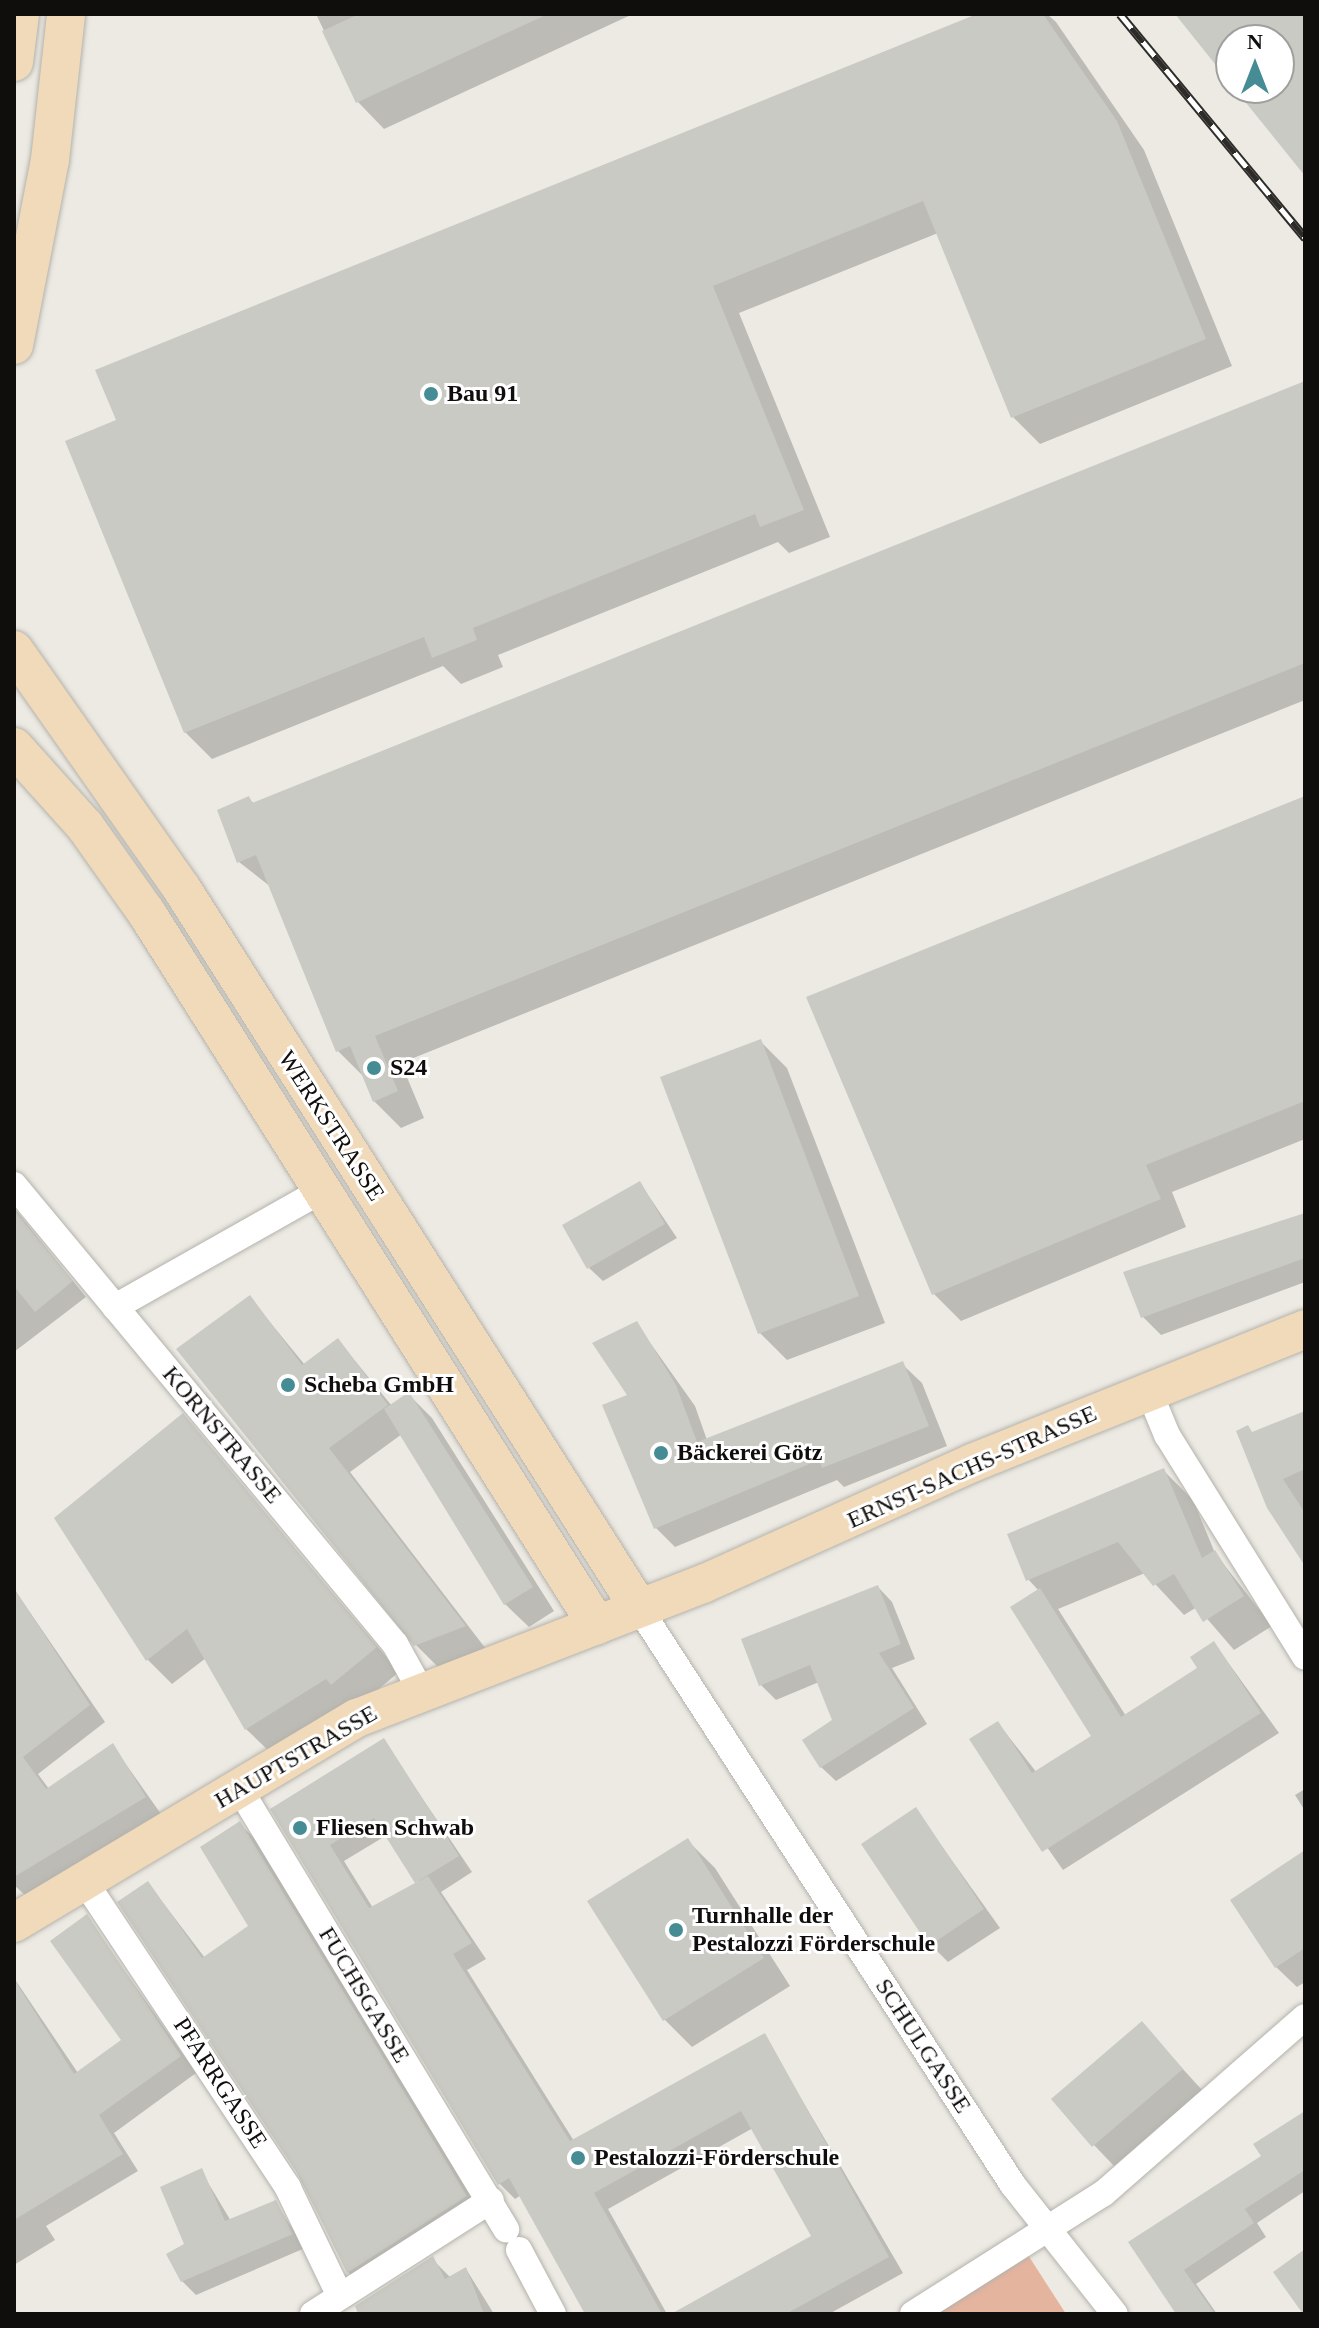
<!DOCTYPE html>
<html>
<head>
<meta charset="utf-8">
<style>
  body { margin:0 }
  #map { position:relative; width:1319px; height:2328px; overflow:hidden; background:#eceae3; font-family:"Times New Roman",serif }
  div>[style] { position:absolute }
  .green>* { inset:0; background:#e5b49f }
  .shadow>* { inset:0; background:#0003 }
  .building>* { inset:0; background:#c9cac3 }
  .roads { filter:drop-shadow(0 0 2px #b4b2ac) drop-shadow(0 0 2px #b4b2ac) }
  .street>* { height:26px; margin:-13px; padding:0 13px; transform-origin:13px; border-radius:13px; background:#fff }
  .secondary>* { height:38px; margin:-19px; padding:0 19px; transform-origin:19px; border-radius:19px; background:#f1dab9 }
  .rail>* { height:9px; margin-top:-4.5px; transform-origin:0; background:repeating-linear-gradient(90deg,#fff 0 18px,#2d2c29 0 36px); box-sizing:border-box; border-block:2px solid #2d2c29 }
  .dots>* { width:22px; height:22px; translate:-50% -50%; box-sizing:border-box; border:4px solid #fff; border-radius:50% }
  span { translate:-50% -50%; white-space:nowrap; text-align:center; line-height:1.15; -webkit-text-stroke:6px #fff; paint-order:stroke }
  .poi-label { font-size:24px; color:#0f0e0c; font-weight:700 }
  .left { translate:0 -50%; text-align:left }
  .street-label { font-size:24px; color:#0f0e0c }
  .frame { position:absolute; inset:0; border:16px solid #0f0e0c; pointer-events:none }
  .north { position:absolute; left:1215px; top:24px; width:80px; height:80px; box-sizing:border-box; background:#fff; border:2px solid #9f9f9e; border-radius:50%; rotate:0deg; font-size:22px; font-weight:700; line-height:32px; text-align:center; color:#0f0e0c }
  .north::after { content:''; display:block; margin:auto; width:28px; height:36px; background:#458c94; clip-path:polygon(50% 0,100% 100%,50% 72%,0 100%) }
</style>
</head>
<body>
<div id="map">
  <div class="green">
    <i style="clip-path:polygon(1028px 2255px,1066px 2314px,935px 2314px)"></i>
  </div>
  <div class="shadow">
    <i style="clip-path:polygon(316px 14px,633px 14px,384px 129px,358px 102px)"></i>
    <i style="clip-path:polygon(982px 14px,1047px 14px,1056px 22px,1144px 150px,1232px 366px,1040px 444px,1013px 417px,938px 233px,739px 313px,830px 537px,789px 553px,778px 542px,498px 655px,503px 667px,461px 684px,443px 666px,212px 759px,185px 732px,118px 421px)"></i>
    <i style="clip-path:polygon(1305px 383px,1305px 700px,401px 1063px,424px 1118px,401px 1128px,374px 1101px,365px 1078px,338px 1051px,271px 887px,239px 862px,249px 798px,254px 804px)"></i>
    <i style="clip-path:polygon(1305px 799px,1305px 1139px,1172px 1192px,1186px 1227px,961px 1321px,934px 1294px,809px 998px)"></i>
    <i style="clip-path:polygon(760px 1041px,787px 1068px,885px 1323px,787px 1360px,760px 1333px,663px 1078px)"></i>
    <i style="clip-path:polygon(640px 1183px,677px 1238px,603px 1281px,589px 1268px)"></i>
    <i style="clip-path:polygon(14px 1208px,86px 1297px,14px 1352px)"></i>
    <i style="clip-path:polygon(1305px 1215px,1305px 1282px,1161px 1335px,1143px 1317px,1126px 1274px)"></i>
    <i style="clip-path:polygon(250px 1298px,305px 1365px,338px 1340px,392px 1406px,409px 1395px,432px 1418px,554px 1611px,529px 1627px,505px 1604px,402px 1434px,350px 1472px,486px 1649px,439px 1668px,416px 1645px)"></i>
    <i style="clip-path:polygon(636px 1323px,695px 1406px,707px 1440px,902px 1364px,922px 1383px,947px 1446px,844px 1487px,837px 1480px,675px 1547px,656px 1528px,630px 1396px)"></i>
    <i style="clip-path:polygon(1305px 1413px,1305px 1563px,1254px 1434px)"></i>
    <i style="clip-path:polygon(183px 1416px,399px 1672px,356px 1708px,271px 1753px,246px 1729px,206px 1658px,172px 1684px,148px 1660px,57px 1519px)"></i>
    <i style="clip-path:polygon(1164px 1471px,1193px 1500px,1215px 1553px,1272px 1626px,1234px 1650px,1197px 1607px,1184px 1615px,1145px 1573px,1058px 1609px,1126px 1716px,1200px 1668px,1214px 1643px,1279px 1733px,1063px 1870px,972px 1740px,998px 1723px,1037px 1773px,1094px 1737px,1039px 1591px,1028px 1579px)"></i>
    <i style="clip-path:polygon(878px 1587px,892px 1602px,915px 1659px,892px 1668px,927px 1724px,836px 1781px,821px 1767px,835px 1721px,819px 1682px,776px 1700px,761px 1685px)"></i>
    <i style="clip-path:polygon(14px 1589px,105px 1722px,38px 1774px,49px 1789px,113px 1746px,161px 1814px,26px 1896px,14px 1885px)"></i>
    <i style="clip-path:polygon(evenodd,383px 1740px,472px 1872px,441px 1892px,486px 1959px,467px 1970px,574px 2141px,764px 2035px,903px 2273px,829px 2314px,675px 2314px,814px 2237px,753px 2128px,608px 2209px,667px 2314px,587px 2314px,521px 2195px,515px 2199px,500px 2184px,273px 1809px,383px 1740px,387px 1835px,419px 1883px,373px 1908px,344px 1861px,387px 1835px)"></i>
    <i style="clip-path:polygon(1305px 1789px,1305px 1811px,1295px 1795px)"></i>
    <i style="clip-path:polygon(916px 1810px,1000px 1928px,948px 1962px,930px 1944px)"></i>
    <i style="clip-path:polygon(240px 1824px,259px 1843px,485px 2216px,367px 2291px,348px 2272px,148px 1883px,205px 1958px,251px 1926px)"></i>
    <i style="clip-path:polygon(688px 1841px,715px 1868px,790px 1986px,692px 2047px,665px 2020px,590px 1902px)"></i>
    <i style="clip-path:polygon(1305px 1878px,1305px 1982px,1297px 1987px,1276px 1967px)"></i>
    <i style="clip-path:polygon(87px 1917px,196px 2073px,114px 2133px,138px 2171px,46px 2226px,55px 2240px,14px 2265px,14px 1978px,78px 2073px,124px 2041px)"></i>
    <i style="clip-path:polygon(1142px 2024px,1202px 2090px,1114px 2166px,1094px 2145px)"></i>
    <i style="clip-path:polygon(1305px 2114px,1305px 2191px,1257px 2223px,1266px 2237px,1196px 2284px,1217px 2314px,1180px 2314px,1131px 2243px,1263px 2156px)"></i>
    <i style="clip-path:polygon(201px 2171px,231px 2221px,275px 2202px,305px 2248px,196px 2295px,182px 2281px)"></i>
    <i style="clip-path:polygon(432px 2259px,451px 2278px,466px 2269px,494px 2314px,359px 2314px)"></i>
  </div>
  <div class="building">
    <i style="clip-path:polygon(359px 14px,548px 14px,356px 103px,322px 31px)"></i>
    <i style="clip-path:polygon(977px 14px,1043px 14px,1117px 121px,1206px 339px,1011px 418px,923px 201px,713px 286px,804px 510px,760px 527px,755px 514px,473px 628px,477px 640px,432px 658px,424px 637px,184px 733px,65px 441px,116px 420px,95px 370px)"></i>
    <i style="clip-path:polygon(1175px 14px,1305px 14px,1305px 176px,1234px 88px,1279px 88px,1279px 40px,1231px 40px,1231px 84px)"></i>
    <i style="clip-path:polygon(1305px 381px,1305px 663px,375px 1036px,398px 1091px,373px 1102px,350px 1046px,336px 1052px,256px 855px,237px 863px,217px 810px,249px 796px,252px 803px)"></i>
    <i style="clip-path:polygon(1305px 796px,1305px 1101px,1146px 1165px,1161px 1199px,932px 1295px,806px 997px)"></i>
    <i style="clip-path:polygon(761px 1039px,859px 1296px,758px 1334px,660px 1077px)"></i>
    <i style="clip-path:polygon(640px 1181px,665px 1224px,587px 1269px,562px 1225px)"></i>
    <i style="clip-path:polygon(14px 1210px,73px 1281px,35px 1312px,14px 1286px)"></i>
    <i style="clip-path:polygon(1305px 1213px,1305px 1258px,1141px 1318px,1123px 1272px)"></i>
    <i style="clip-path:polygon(250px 1295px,302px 1365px,338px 1338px,388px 1405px,329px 1448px,466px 1626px,414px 1646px,176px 1349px)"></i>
    <i style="clip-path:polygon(637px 1321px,676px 1385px,697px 1442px,903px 1361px,929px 1426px,822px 1468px,819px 1460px,654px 1529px,602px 1405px,627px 1395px,592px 1343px)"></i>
    <i style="clip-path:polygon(409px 1392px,533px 1587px,504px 1605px,384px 1409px)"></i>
    <i style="clip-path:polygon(1305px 1411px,1305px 1469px,1283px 1479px,1305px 1513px,1305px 1566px,1267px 1508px,1236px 1431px,1248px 1425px,1252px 1432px)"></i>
    <i style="clip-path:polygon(183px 1413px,377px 1647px,331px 1685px,326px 1679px,245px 1730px,187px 1629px,146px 1661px,54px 1518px)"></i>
    <i style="clip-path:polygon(1164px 1468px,1202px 1558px,1215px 1550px,1244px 1596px,1203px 1622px,1174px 1574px,1153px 1586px,1118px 1542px,1026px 1581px,1007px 1534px)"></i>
    <i style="clip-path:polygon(878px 1585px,901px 1644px,879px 1653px,914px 1708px,820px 1768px,802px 1740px,832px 1720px,810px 1665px,759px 1686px,741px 1639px)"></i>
    <i style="clip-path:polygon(14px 1588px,90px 1705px,23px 1757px,46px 1789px,113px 1743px,146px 1797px,14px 1877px)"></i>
    <i style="clip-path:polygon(1040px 1588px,1121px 1717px,1197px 1668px,1190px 1657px,1214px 1641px,1261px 1713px,1042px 1852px,969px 1739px,998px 1721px,1032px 1773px,1091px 1736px,1010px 1607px)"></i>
    <i style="clip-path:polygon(384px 1738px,459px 1856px,415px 1883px,374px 1818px,330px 1845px,369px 1908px,428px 1876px,472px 1943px,453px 1954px,570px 2141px,765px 2033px,889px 2257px,786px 2314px,671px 2314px,811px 2236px,741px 2111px,594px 2193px,662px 2314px,585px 2314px,509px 2178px,498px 2185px,270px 1809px)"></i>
    <i style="clip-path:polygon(916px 1807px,984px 1909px,929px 1946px,861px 1844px)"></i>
    <i style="clip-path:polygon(240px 1821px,467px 2196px,347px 2273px,301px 2179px,117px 1902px,148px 1881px,202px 1958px,248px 1926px,200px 1847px)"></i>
    <i style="clip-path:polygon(688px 1838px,764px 1958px,663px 2021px,587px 1901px)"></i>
    <i style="clip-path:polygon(1305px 1850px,1305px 1948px,1275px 1968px,1230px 1900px)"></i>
    <i style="clip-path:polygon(87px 1914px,181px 2056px,99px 2115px,123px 2154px,14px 2220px,14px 1979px,74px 2074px,121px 2040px,50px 1941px)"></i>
    <i style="clip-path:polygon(1142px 2021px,1183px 2069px,1092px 2147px,1051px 2099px)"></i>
    <i style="clip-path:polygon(1305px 2111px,1305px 2170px,1245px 2209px,1254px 2223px,1184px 2270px,1215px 2314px,1176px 2314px,1128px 2242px,1261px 2156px,1253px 2144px)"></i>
    <i style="clip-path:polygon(202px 2168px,225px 2221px,276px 2200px,293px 2234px,181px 2282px,166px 2254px,184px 2244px,160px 2187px)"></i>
    <i style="clip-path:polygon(1305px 2249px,1305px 2314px,1303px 2314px,1273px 2272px)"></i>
    <i style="clip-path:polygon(433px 2256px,445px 2279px,466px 2267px,484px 2314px,358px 2314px,355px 2306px)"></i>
  </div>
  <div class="roads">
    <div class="street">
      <i style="left:14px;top:1185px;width:597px;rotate:50.31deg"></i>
      <i style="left:395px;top:1644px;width:54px;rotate:61deg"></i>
      <i style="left:115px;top:1307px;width:240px;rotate:-29.4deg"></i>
      <i style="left:1148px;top:1389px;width:50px;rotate:67.6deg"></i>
      <i style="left:1167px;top:1435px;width:261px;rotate:58.1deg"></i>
      <i style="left:639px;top:1608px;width:688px;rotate:57.05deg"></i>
      <i style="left:1013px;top:2185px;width:164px;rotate:51.7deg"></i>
      <i style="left:239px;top:1788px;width:516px;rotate:58.81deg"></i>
      <i style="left:85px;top:1882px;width:367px;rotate:56.4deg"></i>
      <i style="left:288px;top:2188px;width:118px;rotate:64.3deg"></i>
      <i style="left:519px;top:2250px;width:72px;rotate:62deg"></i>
      <i style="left:313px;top:2314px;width:211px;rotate:-32.6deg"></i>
      <i style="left:913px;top:2314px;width:226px;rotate:-32.4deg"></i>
      <i style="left:1104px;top:2193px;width:267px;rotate:-41.2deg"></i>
    </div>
    <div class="secondary">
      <i style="left:14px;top:62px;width:48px;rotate:-82.9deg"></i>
      <i style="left:14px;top:345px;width:188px;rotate:-79deg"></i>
      <i style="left:50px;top:160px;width:147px;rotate:-83.7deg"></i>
      <i style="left:14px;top:650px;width:292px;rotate:54.9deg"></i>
      <i style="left:182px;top:889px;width:852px;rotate:57.56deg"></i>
      <i style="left:14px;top:747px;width:106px;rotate:48.1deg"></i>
      <i style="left:85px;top:826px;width:105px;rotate:54.7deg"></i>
      <i style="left:146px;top:912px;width:844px;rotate:57.69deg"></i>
      <i style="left:14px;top:1923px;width:400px;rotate:-30.9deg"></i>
      <i style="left:357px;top:1718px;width:371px;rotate:-21.2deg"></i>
      <i style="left:703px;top:1584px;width:295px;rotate:-24.2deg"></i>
      <i style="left:972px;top:1463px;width:359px;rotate:-21.9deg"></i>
    </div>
  </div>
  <div class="rail">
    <i style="left:1120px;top:14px;width:291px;rotate:50.4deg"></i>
  </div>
  <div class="dots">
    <i style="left:431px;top:394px;background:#458c94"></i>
    <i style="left:374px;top:1068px;background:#458c94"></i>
    <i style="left:288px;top:1385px;background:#458c94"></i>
    <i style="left:661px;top:1453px;background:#458c94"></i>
    <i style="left:300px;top:1828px;background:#458c94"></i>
    <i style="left:676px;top:1930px;background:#458c94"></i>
    <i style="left:578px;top:2158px;background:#458c94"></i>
  </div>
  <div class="poi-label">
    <span class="left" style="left:447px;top:394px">Bau 91</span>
    <span class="left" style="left:390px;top:1068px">S24</span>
    <span class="left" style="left:304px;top:1385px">Scheba GmbH</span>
    <span class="left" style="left:677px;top:1453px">Bäckerei Götz</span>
    <span class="left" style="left:316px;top:1828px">Fliesen Schwab</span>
    <span class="left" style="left:692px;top:1930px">Turnhalle der<br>Pestalozzi Förderschule</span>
    <span class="left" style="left:594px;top:2158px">Pestalozzi-Förderschule</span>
  </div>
  <div class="street-label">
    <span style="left:331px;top:1126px;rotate:57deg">WERKSTRASSE</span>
    <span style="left:222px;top:1435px;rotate:50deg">KORNSTRASSE</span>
    <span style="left:972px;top:1467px;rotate:-24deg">ERNST-SACHS-STRASSE</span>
    <span style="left:296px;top:1757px;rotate:-30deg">HAUPTSTRASSE</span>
    <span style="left:364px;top:1995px;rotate:59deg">FUCHSGASSE</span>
    <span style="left:923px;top:2046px;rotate:57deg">SCHULGASSE</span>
    <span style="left:220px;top:2083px;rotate:57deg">PFARRGASSE</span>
  </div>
  <div class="frame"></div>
  <div class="north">N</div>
</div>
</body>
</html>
